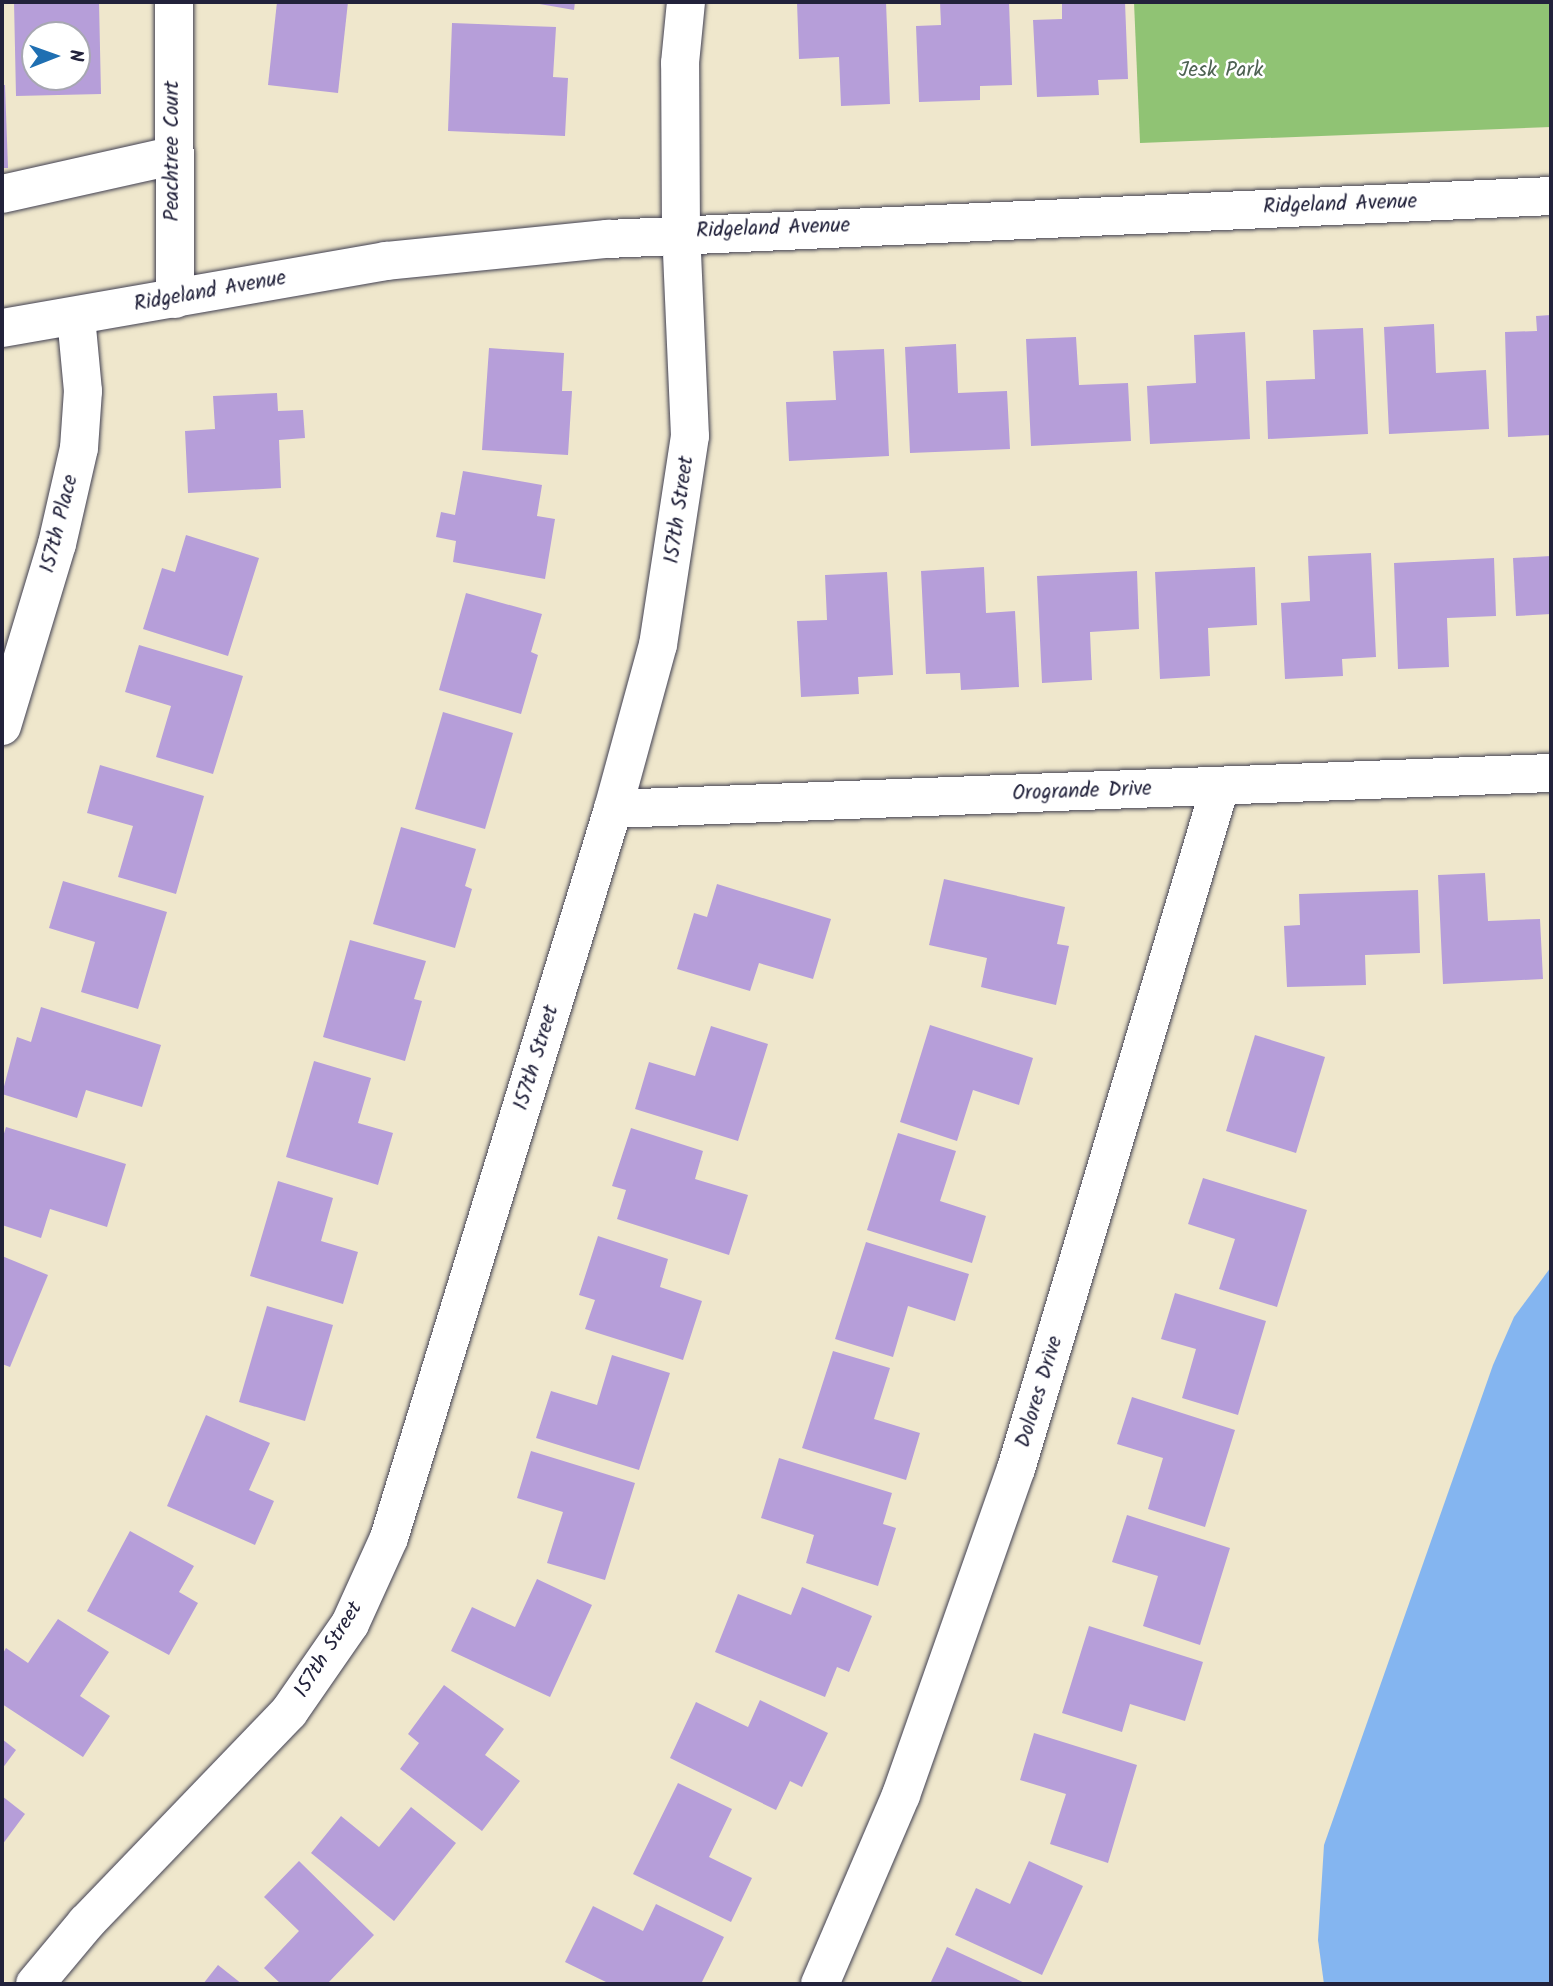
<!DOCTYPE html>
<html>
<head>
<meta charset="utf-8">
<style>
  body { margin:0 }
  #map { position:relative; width:1553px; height:1986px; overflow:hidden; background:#efe7cc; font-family:Kalam,sans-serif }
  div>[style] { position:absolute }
  .green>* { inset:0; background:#90c374 }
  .water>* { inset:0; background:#84b5f0 }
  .building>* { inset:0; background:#b69ed9 }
  .roads { filter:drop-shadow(0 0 2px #414051) drop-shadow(0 0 2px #414051) }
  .minor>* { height:38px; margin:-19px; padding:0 19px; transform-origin:19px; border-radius:19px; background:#fff }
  span { translate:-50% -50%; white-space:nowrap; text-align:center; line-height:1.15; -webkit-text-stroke:5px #fff; paint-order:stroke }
  .park-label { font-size:21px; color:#4e6252 }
  .street-label { font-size:21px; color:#22223b }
  .frame { position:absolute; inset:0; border:4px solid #22223b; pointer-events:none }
  .north { position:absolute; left:21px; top:21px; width:70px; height:70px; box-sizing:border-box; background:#fff; border:2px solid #a7a7b1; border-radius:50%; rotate:89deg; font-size:19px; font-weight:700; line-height:28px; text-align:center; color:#22223b }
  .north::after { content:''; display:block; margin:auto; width:24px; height:32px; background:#1f6fb2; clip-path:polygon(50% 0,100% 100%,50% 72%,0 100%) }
</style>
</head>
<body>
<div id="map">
  <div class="green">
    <i style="clip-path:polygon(1134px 2px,1551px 2px,1551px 127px,1140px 143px)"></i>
  </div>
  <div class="water">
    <i style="clip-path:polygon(1551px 1267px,1551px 1984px,1324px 1984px,1318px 1940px,1324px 1845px,1493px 1365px,1514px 1317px)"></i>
  </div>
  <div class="building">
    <i style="clip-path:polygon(evenodd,14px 2px,99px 2px,101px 94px,16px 96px,14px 2px,35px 35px,77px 35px,77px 77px,35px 77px,35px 35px)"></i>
    <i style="clip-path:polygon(277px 2px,348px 2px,338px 93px,268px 85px)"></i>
    <i style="clip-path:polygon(528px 2px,575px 2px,574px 10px)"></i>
    <i style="clip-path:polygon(797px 2px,886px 2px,890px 104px,841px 106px,839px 57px,799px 59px)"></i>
    <i style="clip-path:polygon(940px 2px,1009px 2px,1012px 85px,980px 86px,980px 100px,919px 102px,916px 26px,941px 25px)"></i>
    <i style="clip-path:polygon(1062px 2px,1125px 2px,1128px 79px,1098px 80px,1099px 95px,1037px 97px,1033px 20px,1062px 19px)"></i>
    <i style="clip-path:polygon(452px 23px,556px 27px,553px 77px,568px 78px,565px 136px,448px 131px)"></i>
    <i style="clip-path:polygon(2px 85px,5px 85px,8px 168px,2px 168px)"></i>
    <i style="clip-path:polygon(1551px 315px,1551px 435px,1508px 437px,1505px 332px,1537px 331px,1536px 316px)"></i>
    <i style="clip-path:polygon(1434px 324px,1436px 373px,1486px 370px,1489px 429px,1389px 434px,1384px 327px)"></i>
    <i style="clip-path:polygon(1363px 328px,1368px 434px,1268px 439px,1266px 381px,1315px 379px,1313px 330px)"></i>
    <i style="clip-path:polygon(1245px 332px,1250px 439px,1150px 444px,1147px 386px,1196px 383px,1194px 335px)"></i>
    <i style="clip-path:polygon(1076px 337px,1079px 385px,1128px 383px,1131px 441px,1031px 446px,1026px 339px)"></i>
    <i style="clip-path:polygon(956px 344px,958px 393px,1007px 391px,1010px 449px,910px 453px,905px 347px)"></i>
    <i style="clip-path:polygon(489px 348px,564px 353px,562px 391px,572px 391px,568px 455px,482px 450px)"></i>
    <i style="clip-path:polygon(884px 349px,889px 456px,789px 461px,786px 402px,836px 400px,833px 351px)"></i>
    <i style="clip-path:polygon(277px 393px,278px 411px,303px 410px,305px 438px,279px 440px,281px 488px,188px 493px,185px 431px,215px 429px,213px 396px)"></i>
    <i style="clip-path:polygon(463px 471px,542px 485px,537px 516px,555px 519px,545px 579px,453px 562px,456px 541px,436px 537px,441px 512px,455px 515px)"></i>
    <i style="clip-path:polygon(186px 535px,259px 558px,228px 656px,143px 629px,162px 568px,175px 572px)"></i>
    <i style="clip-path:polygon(1371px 553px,1376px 657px,1342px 659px,1343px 676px,1285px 679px,1281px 603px,1310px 601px,1308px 556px)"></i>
    <i style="clip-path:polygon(1551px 556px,1551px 614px,1516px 616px,1513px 558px)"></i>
    <i style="clip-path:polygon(1494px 558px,1496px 616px,1447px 618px,1449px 667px,1398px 669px,1394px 563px)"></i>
    <i style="clip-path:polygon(984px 567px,986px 613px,1015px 611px,1019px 687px,961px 690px,960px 673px,926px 674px,921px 571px)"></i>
    <i style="clip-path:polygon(1255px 567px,1257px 625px,1208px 628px,1210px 676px,1160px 679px,1155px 572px)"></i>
    <i style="clip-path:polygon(1137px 571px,1139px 629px,1090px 632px,1092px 680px,1042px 683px,1037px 576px)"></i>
    <i style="clip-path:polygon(887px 572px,893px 675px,858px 677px,859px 694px,801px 697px,797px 621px,827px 620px,825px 575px)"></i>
    <i style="clip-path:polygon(466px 593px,542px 614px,531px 652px,538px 655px,521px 714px,439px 690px)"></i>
    <i style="clip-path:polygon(139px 645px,243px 676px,213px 774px,156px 757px,171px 706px,125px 692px)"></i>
    <i style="clip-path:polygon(443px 712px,513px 733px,485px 829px,415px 809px)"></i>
    <i style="clip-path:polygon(100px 765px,204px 796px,176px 894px,118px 877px,133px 826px,87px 813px)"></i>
    <i style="clip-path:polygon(401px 827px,476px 849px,465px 886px,472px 889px,455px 948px,373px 924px)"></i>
    <i style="clip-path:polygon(1485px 873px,1488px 921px,1540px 919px,1543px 979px,1443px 984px,1438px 875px)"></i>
    <i style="clip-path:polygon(944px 879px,1065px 907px,1057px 944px,1069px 946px,1056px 1005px,981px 987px,987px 958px,929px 945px)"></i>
    <i style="clip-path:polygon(63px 881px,167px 912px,138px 1009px,81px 992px,95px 942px,49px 928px)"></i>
    <i style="clip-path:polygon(717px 884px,831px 919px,813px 979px,759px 963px,750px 991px,677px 969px,694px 913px,707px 917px)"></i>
    <i style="clip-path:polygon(1418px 890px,1420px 953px,1365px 955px,1366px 985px,1287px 987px,1284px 926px,1300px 925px,1299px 894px)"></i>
    <i style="clip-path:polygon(350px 940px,426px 961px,414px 999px,422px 1001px,405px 1061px,323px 1037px)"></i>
    <i style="clip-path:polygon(41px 1007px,161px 1045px,142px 1107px,86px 1090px,77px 1118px,2px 1094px,17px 1037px,31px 1042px)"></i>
    <i style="clip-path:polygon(930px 1025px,1033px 1058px,1019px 1105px,973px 1090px,957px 1141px,900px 1122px)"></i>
    <i style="clip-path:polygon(711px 1026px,768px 1044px,738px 1141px,635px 1109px,649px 1062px,695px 1076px)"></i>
    <i style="clip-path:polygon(1255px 1035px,1325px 1057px,1296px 1153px,1226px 1131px)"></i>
    <i style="clip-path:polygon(314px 1061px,371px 1078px,358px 1123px,393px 1133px,378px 1185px,286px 1157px)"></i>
    <i style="clip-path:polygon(6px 1127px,126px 1164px,107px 1227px,50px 1209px,41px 1238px,2px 1225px,2px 1140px)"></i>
    <i style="clip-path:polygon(631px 1128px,703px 1151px,695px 1179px,748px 1195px,729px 1255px,617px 1219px,626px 1190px,612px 1186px)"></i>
    <i style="clip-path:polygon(898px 1133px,956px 1151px,940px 1201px,986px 1216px,972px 1263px,867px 1230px)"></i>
    <i style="clip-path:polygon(1203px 1178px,1307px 1210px,1277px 1307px,1219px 1289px,1235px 1239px,1188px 1224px)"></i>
    <i style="clip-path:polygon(278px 1181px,333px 1198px,321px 1241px,358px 1252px,343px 1304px,250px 1276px)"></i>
    <i style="clip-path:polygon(598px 1236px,668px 1259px,660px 1287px,702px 1301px,683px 1360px,585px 1329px,595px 1300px,579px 1295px)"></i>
    <i style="clip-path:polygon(866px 1242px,969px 1274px,955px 1321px,908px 1306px,893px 1357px,835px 1339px)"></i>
    <i style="clip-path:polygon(2px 1256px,48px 1275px,10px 1367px,2px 1364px)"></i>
    <i style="clip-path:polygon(1175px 1293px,1266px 1321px,1238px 1415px,1182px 1398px,1196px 1349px,1161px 1339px)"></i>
    <i style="clip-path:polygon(267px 1306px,333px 1325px,305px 1421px,239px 1402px)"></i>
    <i style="clip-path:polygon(833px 1351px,890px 1368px,874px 1419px,920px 1433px,906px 1480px,802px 1448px)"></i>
    <i style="clip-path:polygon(612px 1355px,670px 1373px,639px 1470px,536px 1438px,551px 1391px,597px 1405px)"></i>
    <i style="clip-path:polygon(1132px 1397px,1235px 1430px,1205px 1527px,1148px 1509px,1163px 1458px,1117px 1444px)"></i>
    <i style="clip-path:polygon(206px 1415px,270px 1443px,249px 1490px,274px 1501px,255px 1545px,167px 1506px)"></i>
    <i style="clip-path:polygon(531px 1451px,635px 1483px,605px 1580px,547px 1563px,563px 1512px,517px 1498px)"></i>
    <i style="clip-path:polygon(779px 1458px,892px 1493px,883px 1524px,896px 1528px,878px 1586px,806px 1563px,814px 1535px,761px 1518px)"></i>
    <i style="clip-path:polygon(1127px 1515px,1230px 1548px,1200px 1645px,1143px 1626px,1158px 1576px,1112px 1562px)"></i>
    <i style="clip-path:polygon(130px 1531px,194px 1566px,179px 1592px,198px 1603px,169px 1655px,87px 1611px)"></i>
    <i style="clip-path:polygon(537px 1579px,592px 1605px,550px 1697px,451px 1651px,472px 1607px,515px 1627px)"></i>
    <i style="clip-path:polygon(802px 1587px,872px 1616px,849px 1672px,837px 1667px,825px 1697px,715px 1652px,738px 1594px,791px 1615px)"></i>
    <i style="clip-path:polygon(58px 1619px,109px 1652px,80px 1696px,110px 1716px,83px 1757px,2px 1704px,2px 1655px,6px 1648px,28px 1663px)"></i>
    <i style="clip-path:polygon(1089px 1626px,1203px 1662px,1185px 1721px,1130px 1704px,1122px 1732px,1062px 1713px)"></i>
    <i style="clip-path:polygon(444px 1685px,504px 1729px,485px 1755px,520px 1781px,482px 1831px,400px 1769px,419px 1743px,408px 1734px)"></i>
    <i style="clip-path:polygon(760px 1700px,828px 1733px,802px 1787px,790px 1781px,776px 1810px,670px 1758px,696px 1702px,748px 1727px)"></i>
    <i style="clip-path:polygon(1034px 1733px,1137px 1765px,1108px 1863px,1050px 1844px,1066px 1794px,1020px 1780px)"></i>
    <i style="clip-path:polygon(2px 1739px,16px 1750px,2px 1769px)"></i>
    <i style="clip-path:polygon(678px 1783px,732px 1809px,709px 1857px,752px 1878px,731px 1922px,633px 1874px)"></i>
    <i style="clip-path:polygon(2px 1796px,25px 1814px,2px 1845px)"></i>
    <i style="clip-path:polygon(411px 1807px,456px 1843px,394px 1921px,311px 1853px,341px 1816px,379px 1847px)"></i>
    <i style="clip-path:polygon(299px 1861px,374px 1935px,327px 1984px,281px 1984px,264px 1968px,299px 1931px,264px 1897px)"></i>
    <i style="clip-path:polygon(1029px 1861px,1083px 1886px,1042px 1975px,955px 1935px,976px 1888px,1010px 1904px)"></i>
    <i style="clip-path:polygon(656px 1904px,724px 1937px,701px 1984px,610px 1984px,565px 1962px,593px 1906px,643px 1931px)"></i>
    <i style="clip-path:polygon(947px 1947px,1027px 1984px,930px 1984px)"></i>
    <i style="clip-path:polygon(218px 1965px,242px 1984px,203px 1984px)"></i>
  </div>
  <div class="roads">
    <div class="minor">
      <i style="left:174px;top:2px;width:297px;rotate:89.8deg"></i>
      <i style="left:2px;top:194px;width:174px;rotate:-12.6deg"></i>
      <i style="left:2px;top:328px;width:390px;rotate:-9.9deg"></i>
      <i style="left:386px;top:261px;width:223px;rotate:-5.7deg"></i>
      <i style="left:608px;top:239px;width:944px;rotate:-2.61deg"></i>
      <i style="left:2px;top:726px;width:190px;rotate:-73.2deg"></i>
      <i style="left:57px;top:544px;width:98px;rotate:-77.1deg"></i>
      <i style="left:79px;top:448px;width:57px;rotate:-86deg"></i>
      <i style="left:83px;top:391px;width:74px;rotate:-95.4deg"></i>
      <i style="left:613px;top:809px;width:939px;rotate:-2.2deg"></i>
      <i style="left:35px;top:1984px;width:80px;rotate:-50.1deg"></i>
      <i style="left:86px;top:1923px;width:293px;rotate:-46.1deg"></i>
      <i style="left:289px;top:1712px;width:107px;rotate:-55.3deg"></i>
      <i style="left:350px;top:1624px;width:94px;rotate:-65.6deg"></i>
      <i style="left:389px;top:1538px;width:763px;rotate:-72.92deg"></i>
      <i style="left:613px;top:809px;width:170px;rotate:-74.7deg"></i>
      <i style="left:658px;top:645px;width:211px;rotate:-81.3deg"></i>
      <i style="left:690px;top:436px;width:203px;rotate:-92.5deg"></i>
      <i style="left:681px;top:233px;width:170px;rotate:-90.3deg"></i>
      <i style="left:680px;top:63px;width:61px;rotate:-84.4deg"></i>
      <i style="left:820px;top:1984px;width:206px;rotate:-66.8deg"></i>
      <i style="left:901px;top:1795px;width:346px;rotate:-70.6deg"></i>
      <i style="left:1016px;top:1469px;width:712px;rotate:-73.35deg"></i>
    </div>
  </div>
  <div class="park-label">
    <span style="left:1221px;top:71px">Jesk Park</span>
  </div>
  <div class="street-label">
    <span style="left:173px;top:151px;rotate:-90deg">Peachtree Court</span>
    <span style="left:1340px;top:205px;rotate:-2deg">Ridgeland Avenue</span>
    <span style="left:773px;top:229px;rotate:-2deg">Ridgeland Avenue</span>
    <span style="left:210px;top:292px;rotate:-10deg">Ridgeland Avenue</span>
    <span style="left:680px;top:510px;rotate:-82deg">157th Street</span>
    <span style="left:60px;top:524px;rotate:-76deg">157th Place</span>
    <span style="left:1082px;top:792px;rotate:-2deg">Orogrande Drive</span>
    <span style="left:537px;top:1058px;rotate:-73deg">157th Street</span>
    <span style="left:1040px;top:1392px;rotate:-73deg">Dolores Drive</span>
    <span style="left:329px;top:1650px;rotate:-58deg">157th Street</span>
  </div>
  <div class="frame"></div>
  <div class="north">N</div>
</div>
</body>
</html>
